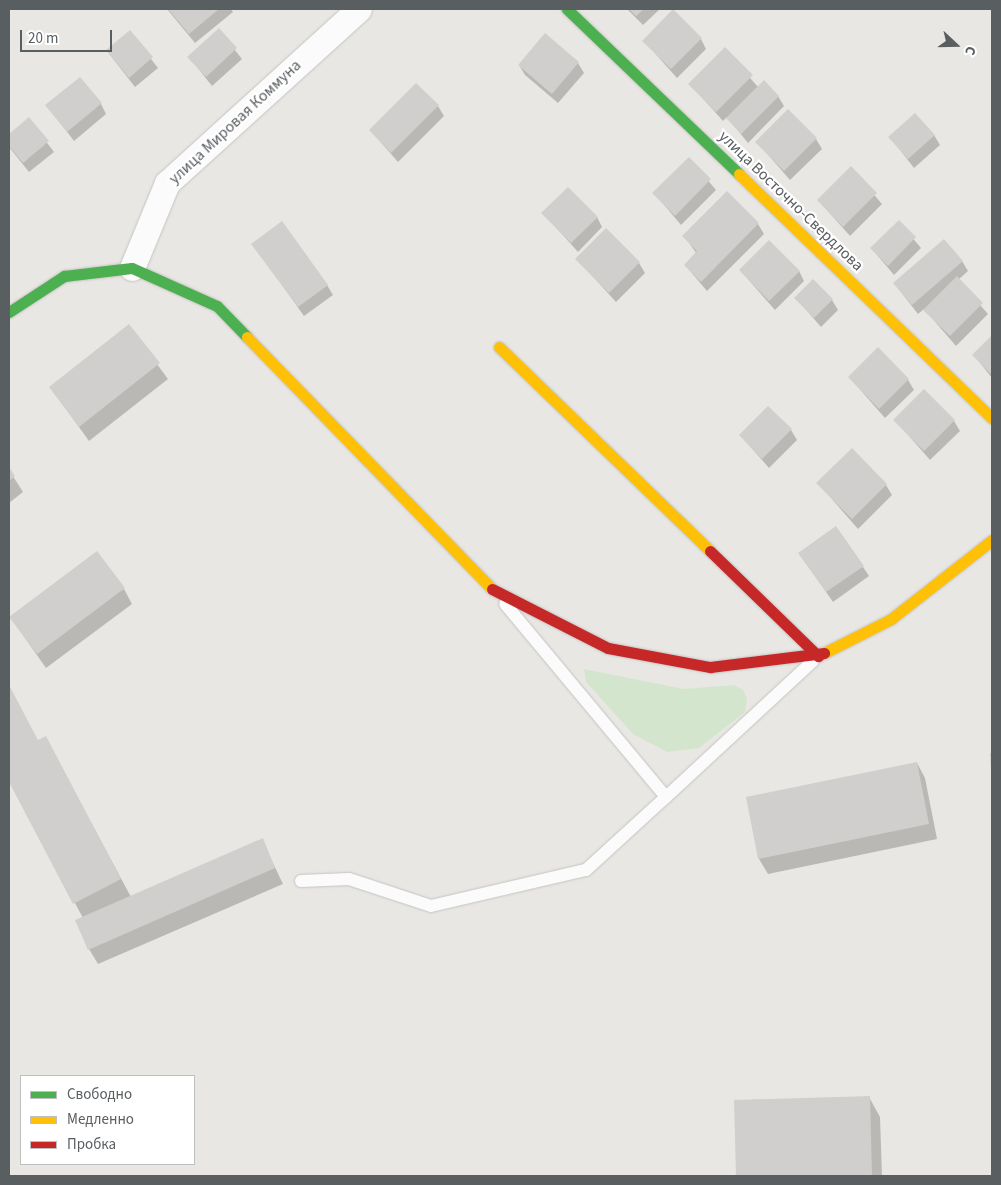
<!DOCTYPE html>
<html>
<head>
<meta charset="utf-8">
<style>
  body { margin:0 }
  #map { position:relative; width:1001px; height:1185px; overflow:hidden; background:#e9e7e3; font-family:"Source Sans 3",sans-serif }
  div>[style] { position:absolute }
  .green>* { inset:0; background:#d3e6cd }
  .shadow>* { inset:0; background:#0003 }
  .building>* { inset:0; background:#d1cfcd }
  .roads { filter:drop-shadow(0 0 1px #c4c4c3) drop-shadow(0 0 1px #c4c4c3) }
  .lane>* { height:12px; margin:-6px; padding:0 6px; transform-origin:6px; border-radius:6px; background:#fcfbfb }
  .street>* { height:25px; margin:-12.5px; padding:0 12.5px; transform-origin:12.5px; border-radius:12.5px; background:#fcfbfb }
  .fast>* { height:11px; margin:-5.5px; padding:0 5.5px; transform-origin:5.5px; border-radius:5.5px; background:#4caf50 }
  .slow>* { height:11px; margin:-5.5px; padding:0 5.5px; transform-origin:5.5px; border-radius:5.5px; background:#ffc107 }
  .jam>* { height:11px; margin:-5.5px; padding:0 5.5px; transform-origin:5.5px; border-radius:5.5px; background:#c62828 }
  span { translate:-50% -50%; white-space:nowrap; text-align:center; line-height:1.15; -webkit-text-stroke:4.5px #fff; paint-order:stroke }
  .street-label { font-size:16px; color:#595e61 }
  .frame { position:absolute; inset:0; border:10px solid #595e61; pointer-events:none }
  .legend { position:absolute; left:20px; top:1075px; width:175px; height:90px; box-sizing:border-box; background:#fff; border:1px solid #bdbfc0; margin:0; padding:6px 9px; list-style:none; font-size:15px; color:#595e61 }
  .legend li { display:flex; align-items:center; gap:10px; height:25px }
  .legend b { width:25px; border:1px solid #bdbfc0 }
  .north { position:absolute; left:931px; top:20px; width:50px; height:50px; -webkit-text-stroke:4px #fff; paint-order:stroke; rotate:111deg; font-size:14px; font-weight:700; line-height:20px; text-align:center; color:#595e61 }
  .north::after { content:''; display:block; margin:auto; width:18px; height:22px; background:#595e61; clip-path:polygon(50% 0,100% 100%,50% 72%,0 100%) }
  .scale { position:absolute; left:20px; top:30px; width:92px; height:22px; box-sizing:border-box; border:2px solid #595e61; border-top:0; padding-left:6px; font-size:15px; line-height:18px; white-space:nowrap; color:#595e61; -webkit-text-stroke:4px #fff; paint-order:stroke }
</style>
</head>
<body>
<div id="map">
  <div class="green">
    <i style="clip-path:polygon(584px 669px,684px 689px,734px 685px,743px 690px,747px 698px,745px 712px,699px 748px,667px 752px,633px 734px,586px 682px)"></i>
  </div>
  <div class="shadow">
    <i style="clip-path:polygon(167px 9px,231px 9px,233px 12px,195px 43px)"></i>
    <i style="clip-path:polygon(627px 9px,660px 9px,643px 25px)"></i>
    <i style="clip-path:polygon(219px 30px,242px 59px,212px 86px,189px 57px)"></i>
    <i style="clip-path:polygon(130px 32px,158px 68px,135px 87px,107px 51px)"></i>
    <i style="clip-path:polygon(701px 39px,706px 49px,677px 78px,644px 41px)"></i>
    <i style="clip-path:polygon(725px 49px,758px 87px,778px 96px,784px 106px,748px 143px,727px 117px,723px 121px,690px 84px)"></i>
    <i style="clip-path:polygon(578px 63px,584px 73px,558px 103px,525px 75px,519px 65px)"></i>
    <i style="clip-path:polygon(101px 104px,106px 114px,74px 141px,47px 105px)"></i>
    <i style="clip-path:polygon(438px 106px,444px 116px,398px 162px,370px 130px)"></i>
    <i style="clip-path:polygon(29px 119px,54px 152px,29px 172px,9px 147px,9px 136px)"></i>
    <i style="clip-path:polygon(934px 135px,940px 145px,914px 168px,890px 137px)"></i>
    <i style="clip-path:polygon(816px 139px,822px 149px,790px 180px,757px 142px)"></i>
    <i style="clip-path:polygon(689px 158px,716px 190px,681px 225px,654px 193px)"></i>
    <i style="clip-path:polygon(851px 168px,882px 204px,850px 236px,818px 200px)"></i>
    <i style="clip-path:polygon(543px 213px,597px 217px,602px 227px,578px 252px)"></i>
    <i style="clip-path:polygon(899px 222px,921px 248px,894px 275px,872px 249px)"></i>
    <i style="clip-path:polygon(758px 224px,764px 234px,707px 291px,685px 265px,697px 254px,684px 236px)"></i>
    <i style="clip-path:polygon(253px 244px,327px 285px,333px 295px,304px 316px)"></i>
    <i style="clip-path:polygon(577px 259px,639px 263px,645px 273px,616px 302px)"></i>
    <i style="clip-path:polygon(962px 261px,968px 271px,958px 280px,988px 314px,956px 346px,924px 309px,918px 314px,894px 283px)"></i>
    <i style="clip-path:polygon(740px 270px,799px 271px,804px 281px,775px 310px)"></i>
    <i style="clip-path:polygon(796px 298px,832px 300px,838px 310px,821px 327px)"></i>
    <i style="clip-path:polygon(129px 326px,168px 379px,89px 441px,51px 388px)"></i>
    <i style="clip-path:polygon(992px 337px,992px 378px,974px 355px)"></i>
    <i style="clip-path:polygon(849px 377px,908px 380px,914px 390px,885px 418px)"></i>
    <i style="clip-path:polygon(895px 420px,954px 421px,960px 431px,930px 460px)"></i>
    <i style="clip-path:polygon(791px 430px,797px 440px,769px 468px,740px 435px)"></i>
    <i style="clip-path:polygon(9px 470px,23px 492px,9px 503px)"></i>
    <i style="clip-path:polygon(818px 483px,886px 485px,892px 495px,858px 529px)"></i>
    <i style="clip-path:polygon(806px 563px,863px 567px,869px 576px,833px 602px)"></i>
    <i style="clip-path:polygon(124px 589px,132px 604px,46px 668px,11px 618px)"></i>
    <i style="clip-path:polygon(9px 686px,38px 742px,56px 757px,131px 897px,262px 840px,283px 884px,98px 964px,89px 949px,83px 918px,9px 780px)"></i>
    <i style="clip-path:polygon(917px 763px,925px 778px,937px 839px,768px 874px,759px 859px,747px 798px)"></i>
    <i style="clip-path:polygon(869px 1097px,880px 1117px,882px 1176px,737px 1176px,735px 1102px)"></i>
  </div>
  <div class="building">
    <i style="clip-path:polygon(168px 9px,219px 9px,189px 34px)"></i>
    <i style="clip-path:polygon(629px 9px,644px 9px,636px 16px)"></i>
    <i style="clip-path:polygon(673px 9px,702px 38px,671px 69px,642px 41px)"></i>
    <i style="clip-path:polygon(219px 28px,237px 48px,206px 77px,187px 57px)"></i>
    <i style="clip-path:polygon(130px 30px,153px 57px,129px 78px,106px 50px)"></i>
    <i style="clip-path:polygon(545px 33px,579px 62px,552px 94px,518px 65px)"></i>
    <i style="clip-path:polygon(725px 47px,753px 75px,716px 112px,688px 84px)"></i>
    <i style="clip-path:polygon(80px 77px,102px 103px,67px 132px,45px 105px)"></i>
    <i style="clip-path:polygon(764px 80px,779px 96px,741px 134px,726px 118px)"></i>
    <i style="clip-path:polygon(416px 83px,439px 105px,391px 153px,369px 130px)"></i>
    <i style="clip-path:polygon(788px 109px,817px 138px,784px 171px,755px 142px)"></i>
    <i style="clip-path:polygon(915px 113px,935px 135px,908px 159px,888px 137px)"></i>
    <i style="clip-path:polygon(29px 117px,49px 141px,23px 163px,9px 146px,9px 134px)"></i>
    <i style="clip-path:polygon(689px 157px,711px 179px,675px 216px,652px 193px)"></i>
    <i style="clip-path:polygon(851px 166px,877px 193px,843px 227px,817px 200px)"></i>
    <i style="clip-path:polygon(568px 187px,598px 217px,571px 243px,541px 213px)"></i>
    <i style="clip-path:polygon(727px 191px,759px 223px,701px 282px,684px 265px,697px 251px,682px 236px)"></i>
    <i style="clip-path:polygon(899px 220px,916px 237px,888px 266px,870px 248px)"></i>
    <i style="clip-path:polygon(282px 221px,328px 285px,298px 307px,251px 244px)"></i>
    <i style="clip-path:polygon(606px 228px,640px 262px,609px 293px,575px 259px)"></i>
    <i style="clip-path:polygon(944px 239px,963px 261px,912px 305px,893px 283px)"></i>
    <i style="clip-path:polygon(769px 240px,800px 271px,769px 301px,739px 270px)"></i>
    <i style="clip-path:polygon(957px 276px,983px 303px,950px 336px,923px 310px)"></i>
    <i style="clip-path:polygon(813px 279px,833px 299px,814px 318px,794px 298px)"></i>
    <i style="clip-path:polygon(129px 324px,160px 363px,79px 427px,49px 387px)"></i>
    <i style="clip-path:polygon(992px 335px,992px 375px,972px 355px)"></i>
    <i style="clip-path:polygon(878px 347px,909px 379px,879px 409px,848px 377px)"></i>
    <i style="clip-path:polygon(924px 389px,955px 420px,924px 451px,893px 420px)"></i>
    <i style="clip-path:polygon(768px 406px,792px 429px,762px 459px,739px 435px)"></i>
    <i style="clip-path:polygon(852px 448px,887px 484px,852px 519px,816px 483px)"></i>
    <i style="clip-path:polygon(9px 467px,15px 476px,9px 481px)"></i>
    <i style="clip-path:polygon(836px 526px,864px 566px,826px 592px,798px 553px)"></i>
    <i style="clip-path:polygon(97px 551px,125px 588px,37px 654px,9px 617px)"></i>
    <i style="clip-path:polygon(9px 685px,38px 740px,46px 736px,121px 879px,73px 904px,9px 782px)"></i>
    <i style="clip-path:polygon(990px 753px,992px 753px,992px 772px,991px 772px)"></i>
    <i style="clip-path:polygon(917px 762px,929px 824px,758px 859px,746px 797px)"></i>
    <i style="clip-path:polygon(263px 838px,275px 868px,88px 950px,75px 920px)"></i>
    <i style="clip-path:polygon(870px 1096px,872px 1176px,736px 1176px,734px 1100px)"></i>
  </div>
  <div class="roads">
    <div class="lane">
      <i style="left:666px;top:797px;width:200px;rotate:-42.8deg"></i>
      <i style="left:301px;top:881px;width:48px;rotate:-2.4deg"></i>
      <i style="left:349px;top:879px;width:86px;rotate:18.2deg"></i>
      <i style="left:431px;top:906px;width:159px;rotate:-13.1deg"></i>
      <i style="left:586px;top:870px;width:108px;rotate:-42.4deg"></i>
      <i style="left:666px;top:797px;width:251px;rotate:-129.8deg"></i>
    </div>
    <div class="street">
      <i style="left:132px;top:268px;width:92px;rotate:-67.6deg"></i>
      <i style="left:167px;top:183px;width:259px;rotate:-42.2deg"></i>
    </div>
    <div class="fast">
      <i style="left:567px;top:9px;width:238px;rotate:43.8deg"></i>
      <i style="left:9px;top:312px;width:66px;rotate:-33.2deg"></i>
      <i style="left:64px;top:276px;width:68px;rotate:-6.7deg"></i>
      <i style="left:132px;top:268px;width:93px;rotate:24.1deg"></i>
      <i style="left:217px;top:306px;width:43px;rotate:45.9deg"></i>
    </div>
    <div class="slow">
      <i style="left:739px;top:174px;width:351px;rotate:44deg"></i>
      <i style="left:247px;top:337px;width:351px;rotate:45.8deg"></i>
      <i style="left:499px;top:347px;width:293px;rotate:44deg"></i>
      <i style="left:824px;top:653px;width:75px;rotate:-26.9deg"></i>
      <i style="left:891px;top:619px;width:128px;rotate:-38deg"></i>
    </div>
    <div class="jam">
      <i style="left:710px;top:551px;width:151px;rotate:44.2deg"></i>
      <i style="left:492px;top:589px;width:130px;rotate:27deg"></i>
      <i style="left:608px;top:648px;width:104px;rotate:10.6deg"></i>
      <i style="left:710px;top:667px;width:115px;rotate:-7deg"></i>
    </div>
  </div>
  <div class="street-label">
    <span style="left:235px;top:122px;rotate:-43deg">улица Мировая Коммуна</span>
    <span style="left:791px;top:201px;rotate:44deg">улица Восточно-Свердлова</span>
  </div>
  <div class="frame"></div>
  <ul class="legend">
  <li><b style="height:6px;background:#4caf50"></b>Свободно</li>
  <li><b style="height:6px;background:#ffc107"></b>Медленно</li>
  <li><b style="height:6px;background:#c62828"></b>Пробка</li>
  </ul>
  <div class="north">С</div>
  <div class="scale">20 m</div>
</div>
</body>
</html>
